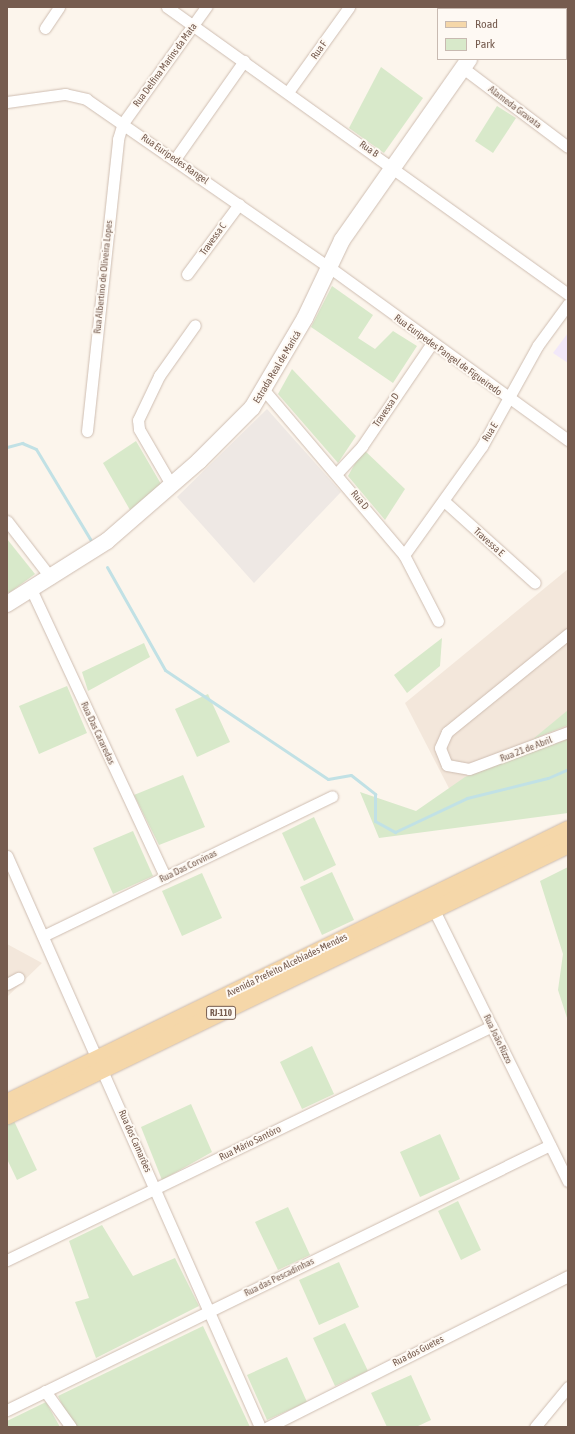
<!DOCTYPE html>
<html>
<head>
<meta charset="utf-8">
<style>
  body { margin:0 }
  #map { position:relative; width:575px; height:1434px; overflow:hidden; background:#fcf5ec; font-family:"Asap Condensed",sans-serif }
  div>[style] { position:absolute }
  .residential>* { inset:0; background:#f3e7db }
  .industrial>* { inset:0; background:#eee8e4 }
  .education>* { inset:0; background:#f2e8f9 }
  .green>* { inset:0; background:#d8e9ca }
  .stream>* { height:3px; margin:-1.5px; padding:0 1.5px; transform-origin:1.5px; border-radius:1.5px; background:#c1e1e5 }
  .roads { filter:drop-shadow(0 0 1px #cebdb1) drop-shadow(0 0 1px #cebdb1) }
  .street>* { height:11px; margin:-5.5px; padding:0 5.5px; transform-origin:5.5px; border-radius:5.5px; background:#fff }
  .secondary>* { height:16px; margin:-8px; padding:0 8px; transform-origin:8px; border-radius:8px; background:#fff }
  .primary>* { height:17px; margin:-8.5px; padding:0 8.5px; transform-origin:8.5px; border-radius:8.5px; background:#f5d7a9 }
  span { translate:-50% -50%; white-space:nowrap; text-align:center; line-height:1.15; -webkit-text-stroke:4px #fef9f3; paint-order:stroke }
  .shield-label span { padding:1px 3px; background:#fef9f3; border:1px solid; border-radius:3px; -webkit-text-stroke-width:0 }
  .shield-label { font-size:9px; color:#765c4f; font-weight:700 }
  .street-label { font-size:10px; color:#765c4f }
  .frame { position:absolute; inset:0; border:8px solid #765c4f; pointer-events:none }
  .legend { position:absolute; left:437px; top:8px; width:130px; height:52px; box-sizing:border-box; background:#fef9f3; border:1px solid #c8bab1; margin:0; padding:5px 7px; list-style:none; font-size:12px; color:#765c4f }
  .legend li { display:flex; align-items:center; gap:8px; height:20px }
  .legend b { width:20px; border:1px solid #c8bab1 }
</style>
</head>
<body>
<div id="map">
  <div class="residential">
    <i style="clip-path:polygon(568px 569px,568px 742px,454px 798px,405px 703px)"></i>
    <i style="clip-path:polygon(7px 944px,42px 963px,7px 997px)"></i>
  </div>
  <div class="industrial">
    <i style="clip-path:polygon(267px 409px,341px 492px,254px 583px,177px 497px)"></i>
  </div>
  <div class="education">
    <i style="clip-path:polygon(568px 333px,568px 363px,553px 353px)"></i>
  </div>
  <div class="green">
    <i style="clip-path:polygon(381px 67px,423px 98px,384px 153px,349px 128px)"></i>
    <i style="clip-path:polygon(497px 106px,516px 118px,493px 153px,475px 141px)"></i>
    <i style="clip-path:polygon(332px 286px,373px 315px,358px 338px,375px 349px,393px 331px,417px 346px,393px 383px,311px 327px)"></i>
    <i style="clip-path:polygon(292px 369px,356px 436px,338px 463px,278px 394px)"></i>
    <i style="clip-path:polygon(136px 441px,161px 484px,130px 510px,103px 463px)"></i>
    <i style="clip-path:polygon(363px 449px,405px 489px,385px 520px,348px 476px)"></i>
    <i style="clip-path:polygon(7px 539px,35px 574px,9px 593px,7px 590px)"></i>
    <i style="clip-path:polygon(442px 638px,440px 666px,407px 693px,394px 675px)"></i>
    <i style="clip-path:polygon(144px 643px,150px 657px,88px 691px,82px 672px)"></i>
    <i style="clip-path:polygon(67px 686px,87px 733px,39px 754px,19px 706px)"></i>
    <i style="clip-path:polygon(208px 694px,230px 742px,197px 757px,175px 709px)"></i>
    <i style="clip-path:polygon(568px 710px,568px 725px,533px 739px)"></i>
    <i style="clip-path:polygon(568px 739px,568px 813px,379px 838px,360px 792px,416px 811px,465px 777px)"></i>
    <i style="clip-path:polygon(183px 775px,205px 827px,159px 845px,134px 795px)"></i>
    <i style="clip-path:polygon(314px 817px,336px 865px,304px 881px,282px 833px)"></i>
    <i style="clip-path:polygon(133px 831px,153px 876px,113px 894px,93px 848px)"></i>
    <i style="clip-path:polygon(568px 867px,568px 1021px,558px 990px,563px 954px,540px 881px)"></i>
    <i style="clip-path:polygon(332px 872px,354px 920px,322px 935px,300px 887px)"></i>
    <i style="clip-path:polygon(202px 873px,222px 918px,182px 936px,162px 891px)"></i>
    <i style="clip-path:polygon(312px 1046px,334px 1094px,302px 1109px,280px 1062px)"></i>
    <i style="clip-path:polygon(191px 1104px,212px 1152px,162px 1180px,141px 1127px)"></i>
    <i style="clip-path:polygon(14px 1121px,37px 1170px,17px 1180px,7px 1159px,7px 1125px)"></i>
    <i style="clip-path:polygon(440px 1134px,460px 1179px,420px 1197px,400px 1152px)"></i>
    <i style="clip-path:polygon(458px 1201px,481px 1250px,461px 1260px,438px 1211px)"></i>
    <i style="clip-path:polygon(288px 1207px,310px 1255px,278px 1270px,255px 1222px)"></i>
    <i style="clip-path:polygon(102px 1225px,133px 1276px,175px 1258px,199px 1306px,96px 1358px,75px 1302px,89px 1298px,69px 1241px)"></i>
    <i style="clip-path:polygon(339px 1262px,359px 1307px,319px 1325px,299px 1280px)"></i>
    <i style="clip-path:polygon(345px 1323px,368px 1371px,335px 1386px,313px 1338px)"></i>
    <i style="clip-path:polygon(203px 1326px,250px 1427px,73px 1427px,58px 1396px)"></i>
    <i style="clip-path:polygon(287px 1357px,307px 1402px,267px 1420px,247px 1375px)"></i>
    <i style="clip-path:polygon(411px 1375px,431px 1420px,416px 1427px,387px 1427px,371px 1393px)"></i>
    <i style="clip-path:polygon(46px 1402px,60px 1427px,7px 1427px,7px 1421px)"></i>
  </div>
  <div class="stream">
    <i style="left:7px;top:447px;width:16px;rotate:-15deg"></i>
    <i style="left:22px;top:443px;width:15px;rotate:23deg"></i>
    <i style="left:36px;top:449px;width:111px;rotate:59deg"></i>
    <i style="left:107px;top:567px;width:118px;rotate:60.6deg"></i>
    <i style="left:165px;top:670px;width:196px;rotate:33.8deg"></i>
    <i style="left:328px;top:779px;width:23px;rotate:-10deg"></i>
    <i style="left:351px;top:775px;width:31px;rotate:38deg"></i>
    <i style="left:375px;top:794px;width:27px;rotate:90deg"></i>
    <i style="left:375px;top:821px;width:23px;rotate:29deg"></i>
    <i style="left:395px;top:832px;width:80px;rotate:-25.3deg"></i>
    <i style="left:467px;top:798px;width:83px;rotate:-13.9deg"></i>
    <i style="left:548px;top:778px;width:22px;rotate:-24deg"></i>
  </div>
  <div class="roads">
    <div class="street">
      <i style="left:167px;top:7px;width:493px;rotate:35.6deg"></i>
      <i style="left:45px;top:28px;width:25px;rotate:-56deg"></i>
      <i style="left:463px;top:68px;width:131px;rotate:37deg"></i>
      <i style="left:288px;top:92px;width:105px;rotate:-54.3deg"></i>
      <i style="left:7px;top:102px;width:59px;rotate:-7.9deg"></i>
      <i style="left:65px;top:94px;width:22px;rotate:13deg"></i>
      <i style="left:86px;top:99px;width:295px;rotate:34.7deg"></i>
      <i style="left:329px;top:267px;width:295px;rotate:35.9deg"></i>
      <i style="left:175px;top:159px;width:120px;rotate:-54.9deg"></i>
      <i style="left:187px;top:274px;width:87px;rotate:-53.4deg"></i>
      <i style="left:264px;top:390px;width:216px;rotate:49.7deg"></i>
      <i style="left:404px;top:555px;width:74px;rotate:62.7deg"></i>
      <i style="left:87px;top:431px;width:294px;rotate:-83.9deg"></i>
      <i style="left:118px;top:139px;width:17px;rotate:-73deg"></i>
      <i style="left:123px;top:123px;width:143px;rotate:-54.4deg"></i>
      <i style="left:337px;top:473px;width:37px;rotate:-47deg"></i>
      <i style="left:362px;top:446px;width:125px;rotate:-55.8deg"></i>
      <i style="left:172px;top:486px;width:66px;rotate:-120.1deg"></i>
      <i style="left:139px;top:429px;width:9px;rotate:-96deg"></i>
      <i style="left:138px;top:420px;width:49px;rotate:-64.5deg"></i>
      <i style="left:159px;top:376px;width:62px;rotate:-54.8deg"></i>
      <i style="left:444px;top:501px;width:122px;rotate:42deg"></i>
      <i style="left:7px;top:521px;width:72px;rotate:52.3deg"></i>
      <i style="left:404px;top:555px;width:134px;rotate:-54.4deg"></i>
      <i style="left:482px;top:446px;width:115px;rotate:-61deg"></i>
      <i style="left:538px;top:345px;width:51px;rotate:-53.8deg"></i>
      <i style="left:31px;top:589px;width:318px;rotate:65deg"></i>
      <i style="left:568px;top:634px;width:156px;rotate:141deg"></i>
      <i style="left:447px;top:732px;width:17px;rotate:114deg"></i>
      <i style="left:440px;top:748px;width:18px;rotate:68deg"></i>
      <i style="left:447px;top:765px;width:22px;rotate:10deg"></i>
      <i style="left:469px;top:769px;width:106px;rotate:-20.5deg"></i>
      <i style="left:7px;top:856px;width:625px;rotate:66.1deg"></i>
      <i style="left:431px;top:904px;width:309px;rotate:63.7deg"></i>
      <i style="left:43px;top:936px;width:321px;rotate:-25.8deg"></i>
      <i style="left:7px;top:984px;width:13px;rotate:-29deg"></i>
      <i style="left:7px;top:1260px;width:538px;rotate:-25.76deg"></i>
      <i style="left:45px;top:1391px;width:44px;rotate:54.2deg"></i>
      <i style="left:7px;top:1410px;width:604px;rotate:-26.01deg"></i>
      <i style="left:268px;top:1427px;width:336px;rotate:-26.7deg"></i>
      <i style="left:535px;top:1427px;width:52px;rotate:-50.5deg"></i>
    </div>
    <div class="secondary">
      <i style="left:503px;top:9px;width:2px;rotate:-63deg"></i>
      <i style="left:7px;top:604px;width:118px;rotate:-32.2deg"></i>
      <i style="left:107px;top:541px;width:122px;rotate:-41deg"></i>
      <i style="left:199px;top:461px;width:75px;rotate:-45deg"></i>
      <i style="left:252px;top:408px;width:104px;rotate:-59.5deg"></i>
      <i style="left:305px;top:318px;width:86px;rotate:-64.6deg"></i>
      <i style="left:342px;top:240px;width:221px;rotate:-54.9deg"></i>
    </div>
    <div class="primary">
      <i style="left:7px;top:1102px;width:624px;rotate:-25.95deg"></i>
      <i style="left:7px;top:1115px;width:623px;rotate:-25.78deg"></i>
    </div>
  </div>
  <div class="shield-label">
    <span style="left:221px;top:1013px">RJ-110</span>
  </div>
  <div class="street-label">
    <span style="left:319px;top:50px;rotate:-55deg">Rua F</span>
    <span style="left:165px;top:65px;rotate:-54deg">Rua Delfina Marins da Mata</span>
    <span style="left:515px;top:107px;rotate:37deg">Alameda Gravata</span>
    <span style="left:369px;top:149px;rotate:35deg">Rua B</span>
    <span style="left:175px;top:159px;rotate:35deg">Rua Euripedes Rangel</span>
    <span style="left:213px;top:239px;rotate:-54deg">Travessa C</span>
    <span style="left:103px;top:277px;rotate:-84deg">Rua Albertino de Oliveira Lopes</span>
    <span style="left:448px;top:355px;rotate:36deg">Rua Euripedes Pangel de Figueiredo</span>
    <span style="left:277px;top:367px;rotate:-59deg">Estrada Real de Maricá</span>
    <span style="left:386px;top:410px;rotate:-56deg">Travessa D</span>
    <span style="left:490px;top:432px;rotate:-58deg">Rua E</span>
    <span style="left:360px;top:500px;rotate:50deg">Rua D</span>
    <span style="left:489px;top:542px;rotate:42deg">Travessa E</span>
    <span style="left:98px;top:733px;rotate:65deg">Rua Das Cararedas</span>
    <span style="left:526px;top:749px;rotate:-21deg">Rua 21 de Abril</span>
    <span style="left:188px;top:866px;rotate:-26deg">Rua Das Corvinas</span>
    <span style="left:287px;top:965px;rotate:-26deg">Avenida Prefeito Alcebíades Mendes</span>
    <span style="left:498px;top:1039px;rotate:64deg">Rua João Rizzo</span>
    <span style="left:135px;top:1141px;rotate:66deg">Rua dos Camarões</span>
    <span style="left:250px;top:1143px;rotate:-26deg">Rua Mário Santóro</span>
    <span style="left:279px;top:1277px;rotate:-26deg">Rua das Pescadinhas</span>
    <span style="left:418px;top:1351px;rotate:-27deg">Rua dos Guetes</span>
  </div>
  <div class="frame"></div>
  <ul class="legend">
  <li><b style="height:5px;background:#f5d7a9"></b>Road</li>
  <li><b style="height:11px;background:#d8e9ca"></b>Park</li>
  </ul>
</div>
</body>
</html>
